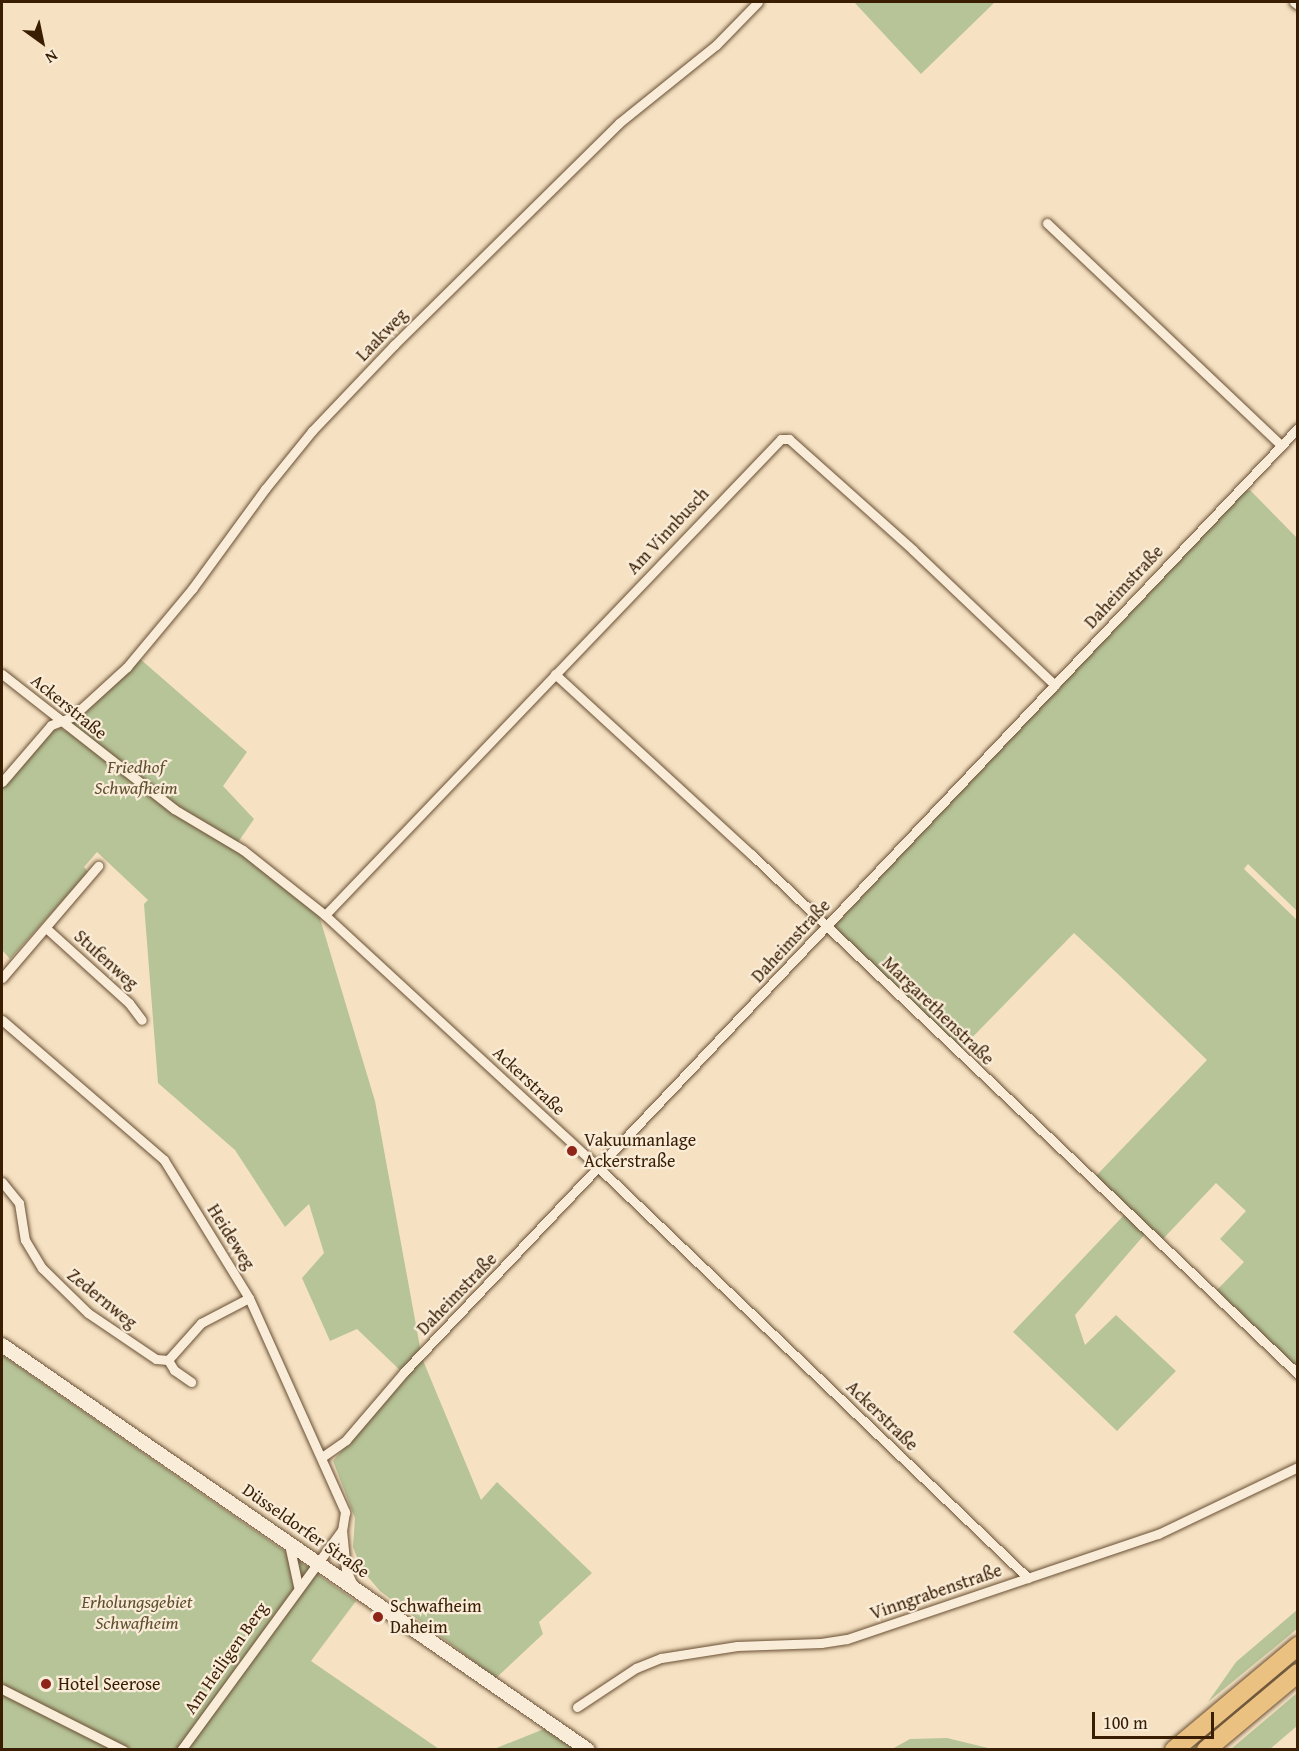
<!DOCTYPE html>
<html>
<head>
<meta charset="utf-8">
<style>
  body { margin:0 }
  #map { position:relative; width:1299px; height:1751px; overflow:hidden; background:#f6e2c3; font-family:"Gentium Book Plus",serif }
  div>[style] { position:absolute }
  .green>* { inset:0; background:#b7c498 }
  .roads { filter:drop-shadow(0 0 2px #694f34) drop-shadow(0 0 2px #694f34) }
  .minor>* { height:9px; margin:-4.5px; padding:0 4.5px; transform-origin:4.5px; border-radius:4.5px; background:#f9ecd8 }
  .secondary>* { height:14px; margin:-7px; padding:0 7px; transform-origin:7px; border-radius:7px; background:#f9ecd8 }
  .motorway>* { height:18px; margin:-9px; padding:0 9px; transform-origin:9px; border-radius:9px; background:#ebc182 }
  .dots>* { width:16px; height:16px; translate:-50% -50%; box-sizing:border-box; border:3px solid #f9ecd8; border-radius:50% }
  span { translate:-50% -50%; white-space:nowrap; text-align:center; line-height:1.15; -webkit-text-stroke:4.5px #f9ecd8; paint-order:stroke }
  .street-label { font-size:18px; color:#3a1e04 }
  .park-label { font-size:18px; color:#605030; font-style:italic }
  .poi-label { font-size:18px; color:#3a1e04 }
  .left { translate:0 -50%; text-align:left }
  .frame { position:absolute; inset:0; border:3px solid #3a1e04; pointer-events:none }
  .north { position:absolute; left:12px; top:12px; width:60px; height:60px; -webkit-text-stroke:4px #f9ecd8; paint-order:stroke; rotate:147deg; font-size:16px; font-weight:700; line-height:24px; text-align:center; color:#3a1e04 }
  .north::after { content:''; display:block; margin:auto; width:21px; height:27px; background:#3a1e04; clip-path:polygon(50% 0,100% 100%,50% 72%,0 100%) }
  .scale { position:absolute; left:1092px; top:1712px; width:122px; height:27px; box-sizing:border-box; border:3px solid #3a1e04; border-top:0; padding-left:8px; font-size:18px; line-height:21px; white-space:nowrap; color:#3a1e04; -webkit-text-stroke:4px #f9ecd8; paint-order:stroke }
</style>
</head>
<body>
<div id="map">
  <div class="green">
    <i style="clip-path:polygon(854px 2px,995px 2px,921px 74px)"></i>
    <i style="clip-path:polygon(1250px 490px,1297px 538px,1297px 911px,1248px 864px,1244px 869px,1297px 920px,1297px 1371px,1214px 1293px,1244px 1262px,1220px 1239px,1246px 1211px,1216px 1183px,1161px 1241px,1093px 1179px,1207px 1060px,1119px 975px,1074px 933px,960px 1050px,833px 927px,1244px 492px)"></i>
    <i style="clip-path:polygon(139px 658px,247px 752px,223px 786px,254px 819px,234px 848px,318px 912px,375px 1101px,422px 1358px,481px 1500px,497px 1482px,592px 1573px,539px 1622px,543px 1634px,496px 1678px,380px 1591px,362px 1570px,353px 1547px,355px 1518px,333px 1461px,406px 1376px,357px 1329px,330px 1341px,302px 1278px,324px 1253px,309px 1204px,285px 1227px,235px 1150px,158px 1083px,144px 904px,148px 900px,97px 852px,84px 867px,88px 872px,10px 959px,2px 950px,2px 787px,53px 730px,61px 728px,65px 731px)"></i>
    <i style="clip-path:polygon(1125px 1214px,1145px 1234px,1075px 1315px,1085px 1345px,1116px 1315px,1176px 1371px,1117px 1431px,1013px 1332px)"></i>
    <i style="clip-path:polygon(2px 1355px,356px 1601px,311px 1661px,439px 1749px,2px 1749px)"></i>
    <i style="clip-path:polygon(1297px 1610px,1297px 1629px,1208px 1702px,1236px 1662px)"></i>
    <i style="clip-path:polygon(1297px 1657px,1297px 1664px,1194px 1749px,1186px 1750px)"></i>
    <i style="clip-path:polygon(1297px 1693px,1297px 1726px,1270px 1749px,1231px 1749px)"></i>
    <i style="clip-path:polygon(544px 1729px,575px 1749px,494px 1749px)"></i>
    <i style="clip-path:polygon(947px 1738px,992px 1749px,892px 1749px,910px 1739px)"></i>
  </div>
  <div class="roads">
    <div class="minor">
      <i style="left:1294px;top:2px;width:5px;rotate:37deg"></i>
      <i style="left:1047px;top:223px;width:323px;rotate:43.5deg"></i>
      <i style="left:2px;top:674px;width:219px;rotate:38.1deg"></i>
      <i style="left:174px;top:809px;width:80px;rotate:30.7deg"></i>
      <i style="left:243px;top:850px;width:105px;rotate:38.4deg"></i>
      <i style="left:325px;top:915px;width:374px;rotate:42.7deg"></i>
      <i style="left:600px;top:1169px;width:592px;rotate:43.7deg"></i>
      <i style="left:555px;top:674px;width:266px;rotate:42.6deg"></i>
      <i style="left:751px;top:854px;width:755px;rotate:43.55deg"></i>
      <i style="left:2px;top:782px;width:75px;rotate:-49.3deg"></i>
      <i style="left:51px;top:725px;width:22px;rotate:-21deg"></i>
      <i style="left:72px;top:717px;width:74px;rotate:-42.3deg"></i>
      <i style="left:127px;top:667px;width:102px;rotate:-50.2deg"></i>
      <i style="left:192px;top:589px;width:124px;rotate:-53.9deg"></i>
      <i style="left:265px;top:489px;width:75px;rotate:-51deg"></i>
      <i style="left:312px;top:431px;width:119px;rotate:-46.4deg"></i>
      <i style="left:394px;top:345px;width:316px;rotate:-44.6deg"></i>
      <i style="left:619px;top:123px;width:124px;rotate:-38.8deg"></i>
      <i style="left:716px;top:45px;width:60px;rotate:-45.7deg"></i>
      <i style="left:325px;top:915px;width:659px;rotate:-46.23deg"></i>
      <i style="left:781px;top:439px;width:8px"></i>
      <i style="left:789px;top:439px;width:166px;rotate:41.8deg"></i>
      <i style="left:913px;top:550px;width:196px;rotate:43.6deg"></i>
      <i style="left:46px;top:928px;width:112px;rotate:42.1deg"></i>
      <i style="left:129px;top:1003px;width:21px;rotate:53deg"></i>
      <i style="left:2px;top:978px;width:148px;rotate:-49.4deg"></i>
      <i style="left:2px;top:1020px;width:214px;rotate:40.8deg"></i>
      <i style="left:164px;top:1160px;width:162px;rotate:58.4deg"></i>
      <i style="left:249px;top:1298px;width:235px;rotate:65.8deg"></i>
      <i style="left:345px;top:1512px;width:18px;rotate:99deg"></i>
      <i style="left:342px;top:1530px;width:273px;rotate:126.2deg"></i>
      <i style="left:2px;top:1182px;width:27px;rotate:51deg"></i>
      <i style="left:19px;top:1203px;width:37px;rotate:81deg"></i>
      <i style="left:25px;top:1240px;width:33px;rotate:59deg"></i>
      <i style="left:42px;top:1268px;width:64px;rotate:44.4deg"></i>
      <i style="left:88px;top:1313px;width:82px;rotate:34.1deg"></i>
      <i style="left:156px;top:1359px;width:12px;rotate:5deg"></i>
      <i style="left:168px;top:1360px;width:50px;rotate:-48.3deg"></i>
      <i style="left:201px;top:1323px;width:54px;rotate:-27.5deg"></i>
      <i style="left:168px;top:1360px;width:12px;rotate:59deg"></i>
      <i style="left:174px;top:1370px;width:21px;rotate:35deg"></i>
      <i style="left:322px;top:1457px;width:29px;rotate:-35deg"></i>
      <i style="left:346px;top:1440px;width:89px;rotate:-49.5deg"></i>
      <i style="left:404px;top:1372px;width:1300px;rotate:-46.56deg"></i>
      <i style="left:342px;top:1530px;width:40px;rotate:84.3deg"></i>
      <i style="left:346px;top:1570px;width:17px;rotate:65deg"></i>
      <i style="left:289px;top:1544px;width:43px;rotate:77.9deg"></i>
      <i style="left:2px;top:1689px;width:136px;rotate:26.8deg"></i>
      <i style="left:577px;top:1707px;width:71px;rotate:-33.5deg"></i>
      <i style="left:636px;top:1668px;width:27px;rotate:-22deg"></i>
      <i style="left:661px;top:1658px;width:77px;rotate:-9deg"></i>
      <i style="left:737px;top:1646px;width:84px;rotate:-2deg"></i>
      <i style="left:821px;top:1643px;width:26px;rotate:-9deg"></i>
      <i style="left:847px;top:1639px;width:328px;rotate:-18.7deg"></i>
      <i style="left:1158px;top:1534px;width:155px;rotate:-25.6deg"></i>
    </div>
    <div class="secondary">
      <i style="left:2px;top:1345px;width:712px;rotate:34.65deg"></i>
    </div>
    <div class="motorway">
      <i style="left:1174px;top:1750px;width:162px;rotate:-40deg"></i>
      <i style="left:1206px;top:1750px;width:120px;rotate:-39.9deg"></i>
    </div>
  </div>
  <div class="dots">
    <i style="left:572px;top:1151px;background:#8f2418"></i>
    <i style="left:378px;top:1617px;background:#8f2418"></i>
    <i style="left:46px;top:1684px;background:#8f2418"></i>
  </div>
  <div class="street-label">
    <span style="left:382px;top:335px;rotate:-46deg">Laakweg</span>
    <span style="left:668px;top:531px;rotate:-47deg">Am Vinnbusch</span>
    <span style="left:1124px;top:587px;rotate:-47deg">Daheimstraße</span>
    <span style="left:69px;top:707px;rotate:39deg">Ackerstraße</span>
    <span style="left:791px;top:941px;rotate:-47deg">Daheimstraße</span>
    <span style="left:106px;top:960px;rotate:42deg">Stufenweg</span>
    <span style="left:938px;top:1011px;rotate:44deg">Margarethenstraße</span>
    <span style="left:529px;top:1081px;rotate:43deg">Ackerstraße</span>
    <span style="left:231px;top:1237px;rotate:58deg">Heideweg</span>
    <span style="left:457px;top:1294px;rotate:-46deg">Daheimstraße</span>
    <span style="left:102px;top:1299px;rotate:39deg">Zedernweg</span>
    <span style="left:882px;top:1416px;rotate:44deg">Ackerstraße</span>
    <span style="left:306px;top:1531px;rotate:35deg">Düsseldorfer Straße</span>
    <span style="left:936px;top:1592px;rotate:-19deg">Vinngrabenstraße</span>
    <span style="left:226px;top:1658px;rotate:-55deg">Am Heiligen Berg</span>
  </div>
  <div class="park-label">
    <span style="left:136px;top:778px">Friedhof<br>Schwafheim</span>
    <span style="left:137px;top:1613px">Erholungsgebiet<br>Schwafheim</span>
  </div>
  <div class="poi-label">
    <span class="left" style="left:584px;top:1151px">Vakuumanlage<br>Ackerstraße</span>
    <span class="left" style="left:390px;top:1617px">Schwafheim<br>Daheim</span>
    <span class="left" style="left:58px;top:1684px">Hotel Seerose</span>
  </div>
  <div class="frame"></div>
  <div class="north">N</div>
  <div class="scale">100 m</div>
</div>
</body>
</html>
